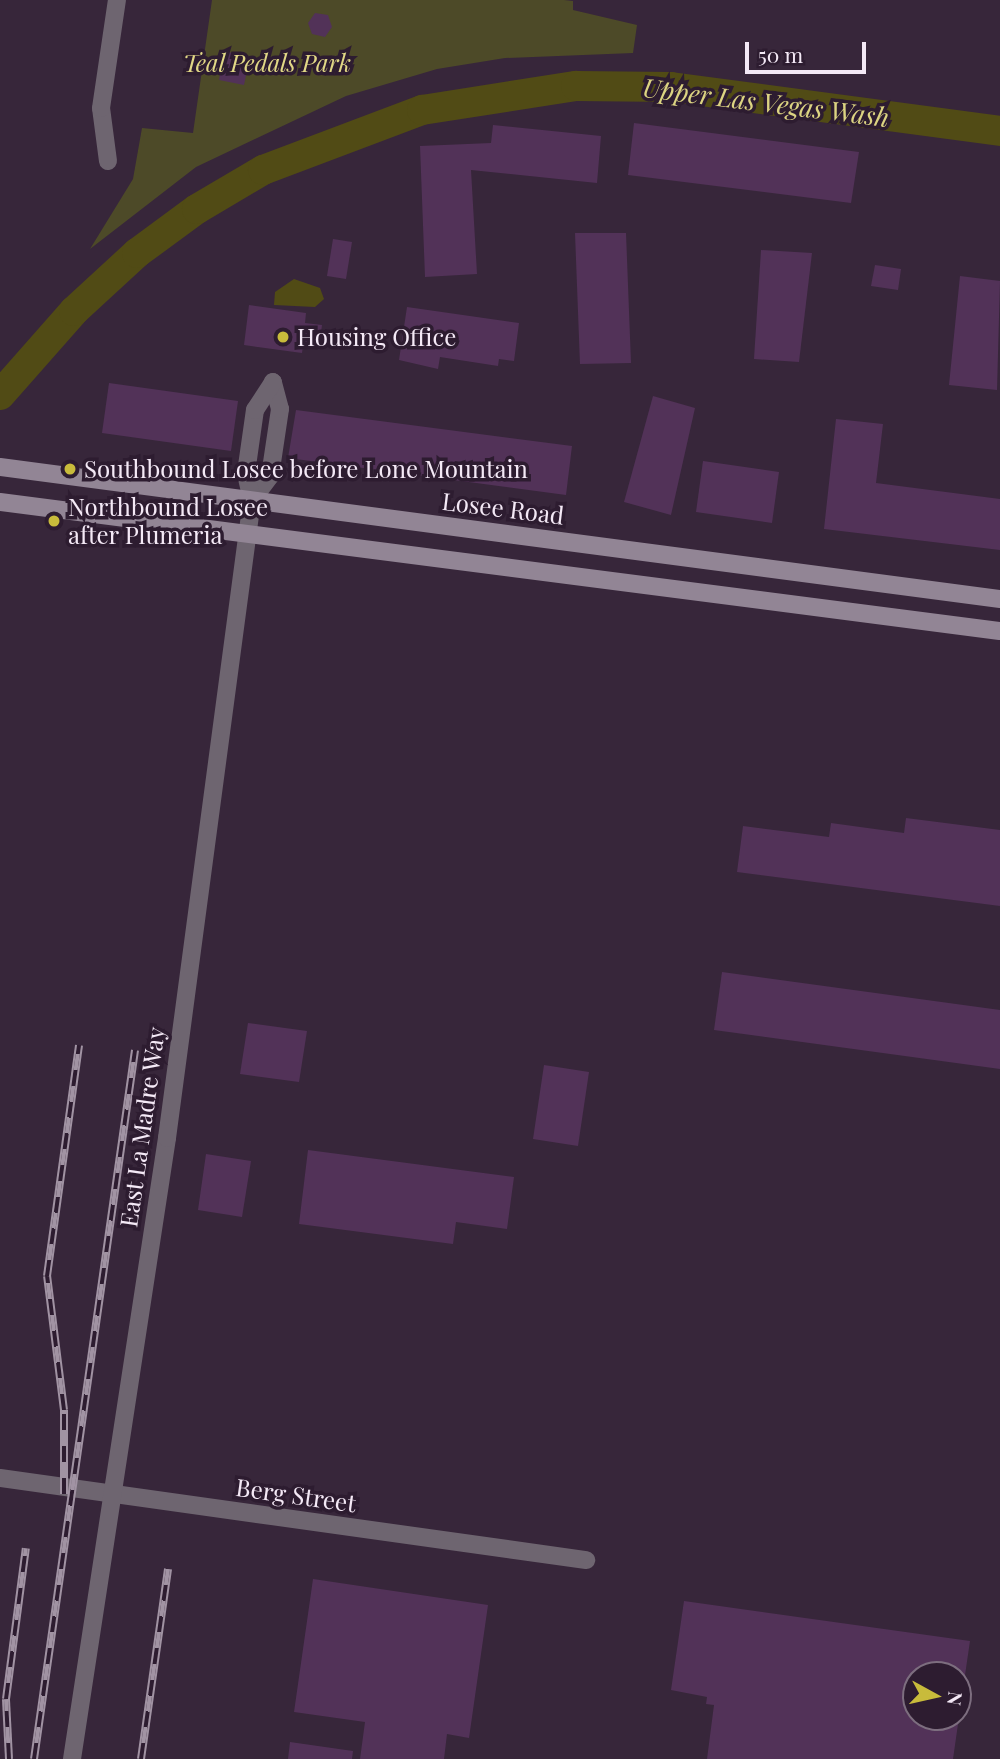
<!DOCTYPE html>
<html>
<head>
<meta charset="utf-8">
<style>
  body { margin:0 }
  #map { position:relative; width:1000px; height:1759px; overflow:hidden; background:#37263a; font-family:"Playfair Display",serif }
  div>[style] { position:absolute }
  .green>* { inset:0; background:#4d4a28 }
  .water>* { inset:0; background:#514b15 }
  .river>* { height:30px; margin:-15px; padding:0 15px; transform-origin:15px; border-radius:15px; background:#514b15 }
  .building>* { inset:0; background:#523258 }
  .street>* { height:18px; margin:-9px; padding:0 9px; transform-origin:9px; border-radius:9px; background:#6e6570 }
  .secondary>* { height:18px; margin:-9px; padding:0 9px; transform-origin:9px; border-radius:9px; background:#928595 }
  .rail>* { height:8px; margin-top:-4px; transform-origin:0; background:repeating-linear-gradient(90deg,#2d1c30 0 16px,#a193a3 0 32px); box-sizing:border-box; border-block:2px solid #a193a3 }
  .dots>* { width:19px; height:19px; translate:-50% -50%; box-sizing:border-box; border:4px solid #2d1c30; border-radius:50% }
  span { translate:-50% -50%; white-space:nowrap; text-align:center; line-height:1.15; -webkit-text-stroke:7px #2d1c30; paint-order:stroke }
  .park-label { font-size:24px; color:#e1d886; font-style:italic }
  .poi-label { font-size:24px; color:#f4e9f6 }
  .left { translate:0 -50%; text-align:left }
  .street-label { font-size:24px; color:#f4e9f6 }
  .water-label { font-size:26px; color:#dcd482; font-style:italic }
  .north { position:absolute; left:902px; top:1661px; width:70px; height:70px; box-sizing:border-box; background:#2d1c30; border:2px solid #7d6e7f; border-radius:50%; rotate:98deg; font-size:19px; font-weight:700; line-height:28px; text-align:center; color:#f4e9f6 }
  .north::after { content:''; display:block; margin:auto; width:24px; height:32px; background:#c8bb3b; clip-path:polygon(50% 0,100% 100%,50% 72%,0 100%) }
  .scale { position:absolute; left:745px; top:42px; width:121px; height:32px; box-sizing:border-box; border:4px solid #f4e9f6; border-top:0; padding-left:9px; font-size:21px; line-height:24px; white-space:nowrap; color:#f4e9f6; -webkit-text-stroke:5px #2d1c30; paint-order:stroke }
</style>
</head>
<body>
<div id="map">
  <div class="green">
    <i style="clip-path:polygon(212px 0,564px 0,573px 1px,573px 10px,637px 25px,633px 53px,505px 58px,437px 69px,346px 96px,196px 167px,90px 249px,133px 179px,142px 128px,193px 133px)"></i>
  </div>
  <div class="water">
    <i style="clip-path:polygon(294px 279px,320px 288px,324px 299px,315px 307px,274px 305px,275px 292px)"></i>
  </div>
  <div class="river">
    <i style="left:0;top:395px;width:112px;rotate:-48.6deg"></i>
    <i style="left:74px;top:311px;width:86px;rotate:-42.6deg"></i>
    <i style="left:137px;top:253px;width:74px;rotate:-36.3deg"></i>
    <i style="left:197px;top:209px;width:77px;rotate:-30.6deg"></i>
    <i style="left:263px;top:170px;width:170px;rotate:-20.7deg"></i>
    <i style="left:422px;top:110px;width:156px;rotate:-8.9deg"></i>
    <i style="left:576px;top:86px;width:95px;rotate:0.6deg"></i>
    <i style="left:671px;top:87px;width:332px;rotate:7.6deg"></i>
  </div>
  <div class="building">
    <i style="clip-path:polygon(315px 13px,328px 15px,332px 27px,325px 37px,312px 34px,308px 23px)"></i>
    <i style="clip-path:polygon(224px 51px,250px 57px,244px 85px,219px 80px)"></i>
    <i style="clip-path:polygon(634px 123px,859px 152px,851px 203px,628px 175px)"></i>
    <i style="clip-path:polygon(493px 125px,601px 136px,597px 183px,471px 170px,477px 274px,425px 277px,420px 146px,491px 143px)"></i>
    <i style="clip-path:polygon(575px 233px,626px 233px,631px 363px,580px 364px)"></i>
    <i style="clip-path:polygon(333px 239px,352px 242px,346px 279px,327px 276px)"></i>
    <i style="clip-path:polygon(761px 250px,812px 253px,799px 362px,754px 359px)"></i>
    <i style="clip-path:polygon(875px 265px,901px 269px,898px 290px,871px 286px)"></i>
    <i style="clip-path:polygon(960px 276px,1000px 281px,997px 390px,949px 385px)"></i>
    <i style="clip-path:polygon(249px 305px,306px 313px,305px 323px,322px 325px,319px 348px,303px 346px,302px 353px,244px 345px)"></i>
    <i style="clip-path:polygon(407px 307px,519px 323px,514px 361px,499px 359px,498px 366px,440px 357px,438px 369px,399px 360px)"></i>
    <i style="clip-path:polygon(109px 383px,238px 401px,231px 451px,102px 433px)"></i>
    <i style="clip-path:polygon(653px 396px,695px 408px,671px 515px,624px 502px)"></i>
    <i style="clip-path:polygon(296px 410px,572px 446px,566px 495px,288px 458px)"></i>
    <i style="clip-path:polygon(836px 419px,883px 424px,876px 483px,1000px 499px,1000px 550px,824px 529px)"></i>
    <i style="clip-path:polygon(703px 461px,779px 472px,772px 523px,696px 512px)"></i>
    <i style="clip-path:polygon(906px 818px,1000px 830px,1000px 906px,737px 872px,743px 826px,829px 837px,831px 823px,904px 833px)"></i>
    <i style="clip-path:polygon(722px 972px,1000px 1010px,1000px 1069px,714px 1030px)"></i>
    <i style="clip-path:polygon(248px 1023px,307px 1031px,299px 1082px,240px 1074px)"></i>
    <i style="clip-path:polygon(544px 1065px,589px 1072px,578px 1146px,533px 1139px)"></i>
    <i style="clip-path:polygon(308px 1150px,514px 1177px,507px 1229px,456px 1222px,453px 1244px,299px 1224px)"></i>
    <i style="clip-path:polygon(206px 1154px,251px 1161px,242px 1217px,198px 1210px)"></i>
    <i style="clip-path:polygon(313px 1579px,488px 1605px,469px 1738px,447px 1734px,444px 1759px,360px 1759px,365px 1722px,294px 1712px)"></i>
    <i style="clip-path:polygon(684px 1601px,970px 1641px,965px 1675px,916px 1675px,916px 1717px,959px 1717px,953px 1759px,707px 1759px,714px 1705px,706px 1704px,707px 1697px,671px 1690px)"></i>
    <i style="clip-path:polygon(290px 1742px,353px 1751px,352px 1759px,288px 1759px)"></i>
  </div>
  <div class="street">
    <i style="left:108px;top:161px;width:53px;rotate:-97.5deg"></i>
    <i style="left:101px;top:108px;width:109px;rotate:-81.6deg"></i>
    <i style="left:252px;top:500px;width:30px;rotate:-53deg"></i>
    <i style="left:270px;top:476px;width:68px;rotate:-81.5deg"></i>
    <i style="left:280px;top:409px;width:28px;rotate:-105deg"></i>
    <i style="left:0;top:1478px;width:592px;rotate:7.97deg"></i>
    <i style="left:72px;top:1759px;width:628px;rotate:-81.3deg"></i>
    <i style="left:167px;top:1138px;width:644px;rotate:-82.41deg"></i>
    <i style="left:252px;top:500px;width:28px;rotate:-103deg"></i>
    <i style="left:246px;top:473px;width:64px;rotate:-81.9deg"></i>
    <i style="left:255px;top:410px;width:33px;rotate:-57deg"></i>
  </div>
  <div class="secondary">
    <i style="left:0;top:467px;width:1009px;rotate:7.52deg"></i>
    <i style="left:0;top:502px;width:1008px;rotate:7.35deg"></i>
  </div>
  <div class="rail">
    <i style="left:64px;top:1494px;width:84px;rotate:-90deg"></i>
    <i style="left:64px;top:1410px;width:135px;rotate:-97.2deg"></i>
    <i style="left:47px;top:1276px;width:233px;rotate:-82.1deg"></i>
    <i style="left:9px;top:1759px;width:60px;rotate:-92.9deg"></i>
    <i style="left:6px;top:1699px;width:152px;rotate:-82.5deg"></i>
    <i style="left:34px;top:1759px;width:716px;rotate:-81.89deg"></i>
    <i style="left:141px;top:1759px;width:192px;rotate:-81.9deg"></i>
  </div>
  <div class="dots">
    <i style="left:283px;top:337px;background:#c8bb3b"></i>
    <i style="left:70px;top:469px;background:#c8bb3b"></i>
    <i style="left:54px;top:521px;background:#c8bb3b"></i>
  </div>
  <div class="park-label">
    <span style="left:267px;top:63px">Teal Pedals Park</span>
  </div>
  <div class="poi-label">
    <span class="left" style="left:297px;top:337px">Housing Office</span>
    <span class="left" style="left:84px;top:469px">Southbound Losee before Lone Mountain</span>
    <span class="left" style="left:68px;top:521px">Northbound Losee<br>after Plumeria</span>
  </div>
  <div class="street-label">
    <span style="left:503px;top:508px;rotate:7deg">Losee Road</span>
    <span style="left:142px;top:1127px;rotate:-82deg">East La Madre Way</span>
    <span style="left:296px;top:1495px;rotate:8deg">Berg Street</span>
  </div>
  <div class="water-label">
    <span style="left:766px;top:102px;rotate:7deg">Upper Las Vegas Wash</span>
  </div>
  <div class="north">N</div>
  <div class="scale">50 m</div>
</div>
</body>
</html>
